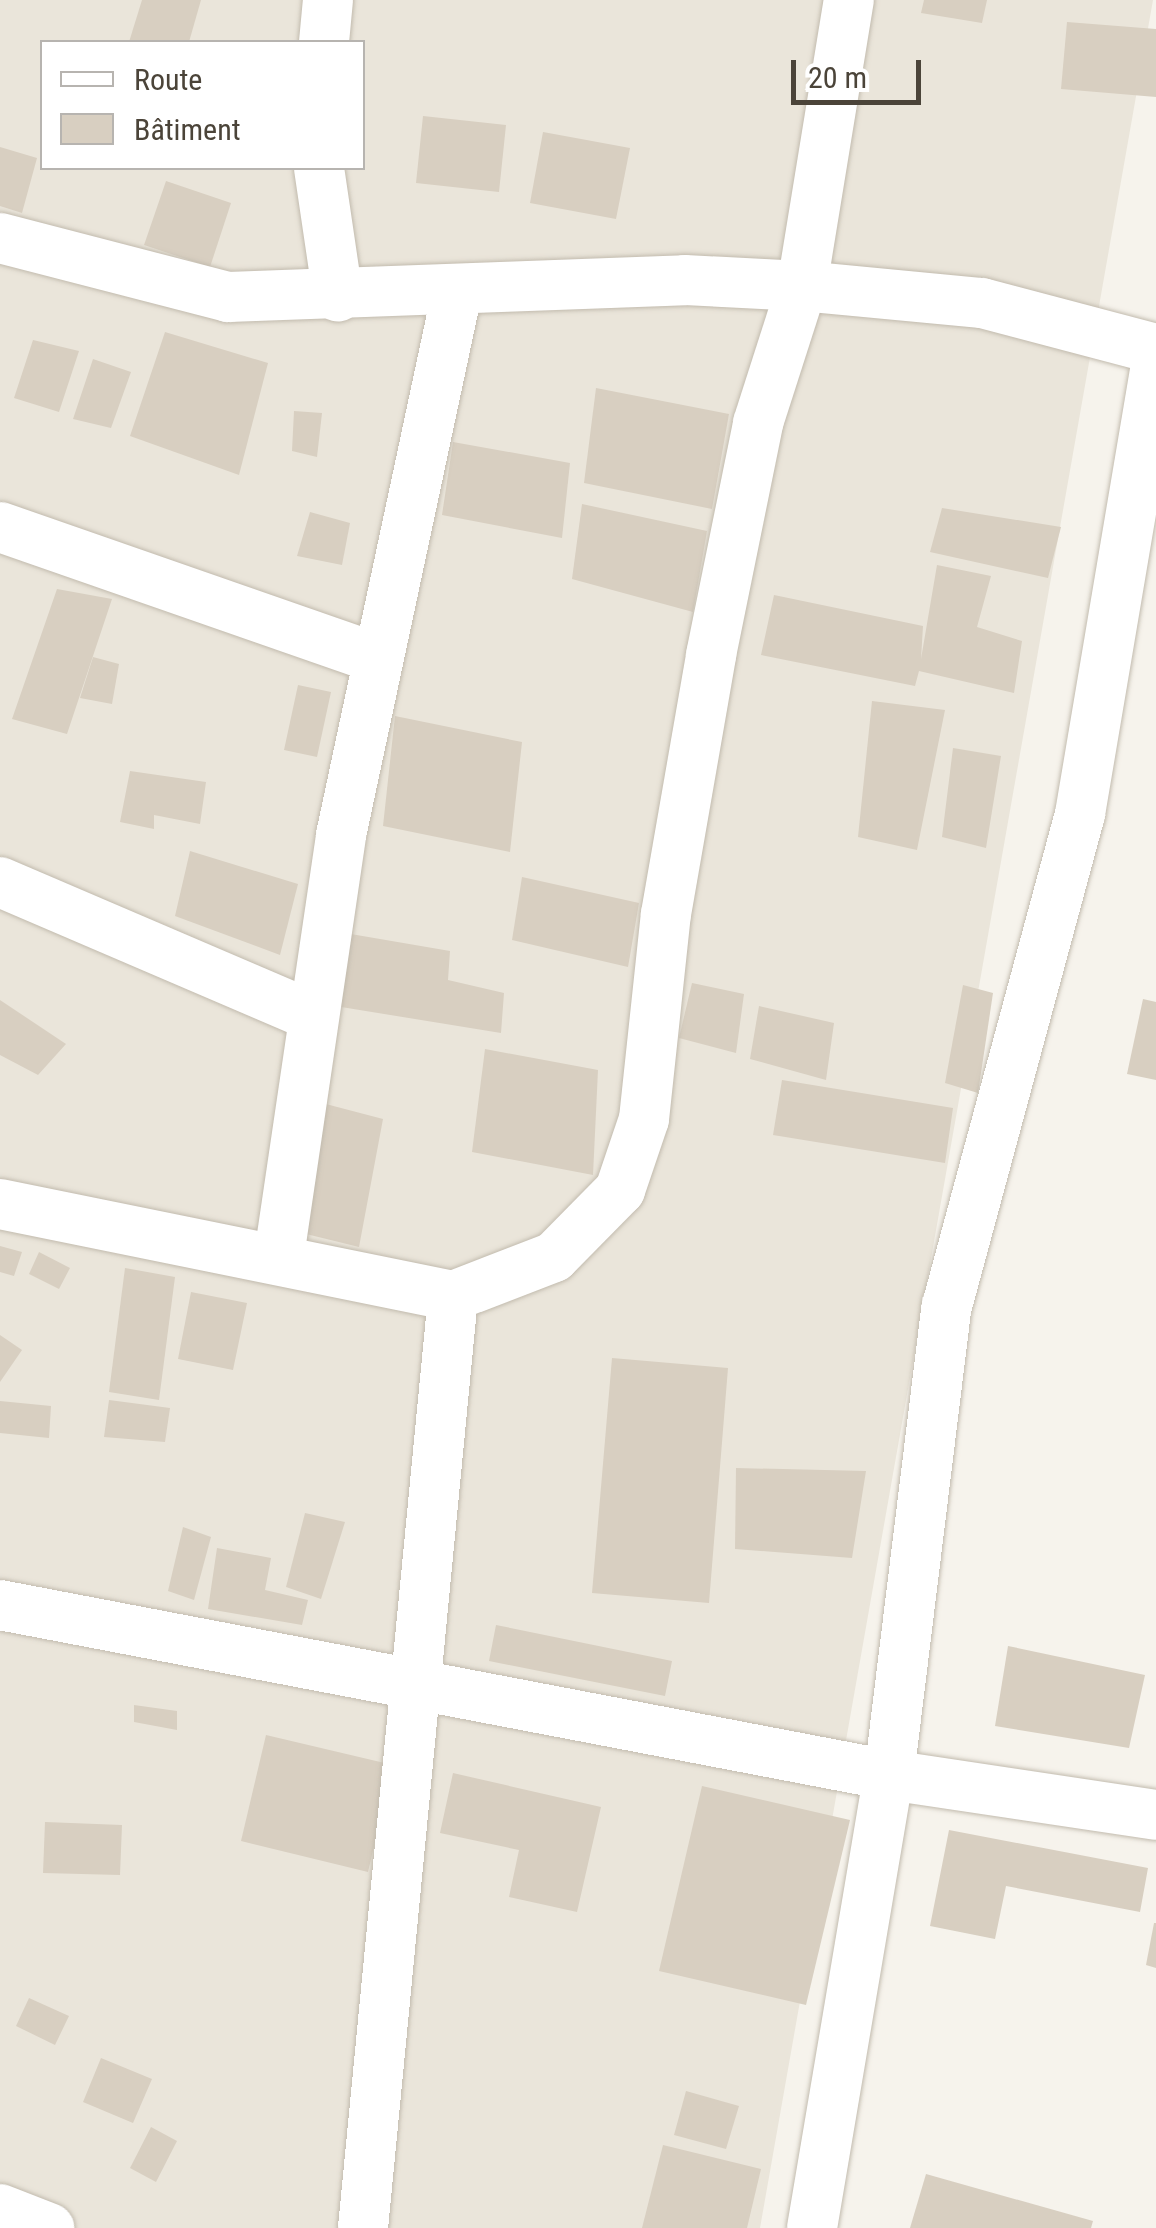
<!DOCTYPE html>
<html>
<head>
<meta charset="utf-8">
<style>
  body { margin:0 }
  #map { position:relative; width:1156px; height:2228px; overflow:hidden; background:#f6f3ec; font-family:"Roboto Condensed",sans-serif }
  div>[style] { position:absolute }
  .residential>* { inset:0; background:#eae5da }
  .building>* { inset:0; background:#d8cfc1 }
  .roads { filter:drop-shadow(0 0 2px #c2bbae) drop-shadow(0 0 2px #c2bbae) }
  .minor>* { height:50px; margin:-25px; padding:0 25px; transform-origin:25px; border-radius:25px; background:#fff }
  span { translate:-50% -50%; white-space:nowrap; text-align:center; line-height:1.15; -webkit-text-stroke:8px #fff; paint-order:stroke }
  .legend { position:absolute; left:40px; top:40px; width:325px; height:130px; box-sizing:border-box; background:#fff; border:2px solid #b7b4b0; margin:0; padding:12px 18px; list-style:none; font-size:30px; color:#4b4439 }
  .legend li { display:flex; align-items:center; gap:20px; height:50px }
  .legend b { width:50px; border:2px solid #b7b4b0 }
  .scale { position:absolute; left:791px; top:60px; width:130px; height:45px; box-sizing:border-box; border:5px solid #4b4439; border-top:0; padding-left:12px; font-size:30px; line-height:35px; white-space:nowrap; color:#4b4439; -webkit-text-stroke:8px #fff; paint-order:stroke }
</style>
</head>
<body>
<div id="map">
  <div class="residential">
    <i style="clip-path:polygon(evenodd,0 0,1153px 0,760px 2228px,0 2228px,0 0,42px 42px,362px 42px,362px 168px,42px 168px,42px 42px)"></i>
  </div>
  <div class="building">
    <i style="clip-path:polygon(142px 0,201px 0,189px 42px,129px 42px)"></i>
    <i style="clip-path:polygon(924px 0,987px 0,982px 23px,921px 13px)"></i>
    <i style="clip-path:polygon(1067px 22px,1156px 29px,1156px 97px,1061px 89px)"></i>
    <i style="clip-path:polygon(423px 116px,506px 125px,499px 192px,416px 183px)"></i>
    <i style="clip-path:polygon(543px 132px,630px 148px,616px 219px,530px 203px)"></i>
    <i style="clip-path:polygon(0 147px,37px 158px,22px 213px,0 206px)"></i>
    <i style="clip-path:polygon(166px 181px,231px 203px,210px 267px,144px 245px)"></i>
    <i style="clip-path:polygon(165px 332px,268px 363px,239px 475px,130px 436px)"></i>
    <i style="clip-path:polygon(33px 340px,79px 351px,59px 412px,14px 398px)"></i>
    <i style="clip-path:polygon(93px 359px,131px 372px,111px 428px,73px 419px)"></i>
    <i style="clip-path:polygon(596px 388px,729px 414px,712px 509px,584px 483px)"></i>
    <i style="clip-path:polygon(294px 411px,322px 413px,317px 457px,292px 451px)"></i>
    <i style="clip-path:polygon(453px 442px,570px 463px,562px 538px,442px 515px)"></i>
    <i style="clip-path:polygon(582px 504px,707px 531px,693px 612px,572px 579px)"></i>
    <i style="clip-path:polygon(942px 508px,1061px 527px,1048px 578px,930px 552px)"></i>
    <i style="clip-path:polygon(310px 512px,350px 523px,342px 565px,297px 556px)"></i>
    <i style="clip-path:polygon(937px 565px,991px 576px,977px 627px,1022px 641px,1014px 693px,919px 671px,915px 686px,761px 655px,774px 595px,923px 626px,921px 659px)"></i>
    <i style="clip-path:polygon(57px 589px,112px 599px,67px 734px,12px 719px)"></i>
    <i style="clip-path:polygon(93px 657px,119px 664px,112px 704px,80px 698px)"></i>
    <i style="clip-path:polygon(298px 685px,331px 692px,317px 757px,284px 750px)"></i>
    <i style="clip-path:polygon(872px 701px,945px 710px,917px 850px,858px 837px)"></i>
    <i style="clip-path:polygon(395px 716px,522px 742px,510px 852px,383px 826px)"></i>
    <i style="clip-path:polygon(953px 748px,1001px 756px,986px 848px,942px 837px)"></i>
    <i style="clip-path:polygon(130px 771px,206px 782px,200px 824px,154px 815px,154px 829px,120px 822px)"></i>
    <i style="clip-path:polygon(190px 851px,298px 884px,280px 955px,175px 916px)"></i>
    <i style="clip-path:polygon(522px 877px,639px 903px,628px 967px,512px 940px)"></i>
    <i style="clip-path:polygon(345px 933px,450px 951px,448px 980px,504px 993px,501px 1033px,335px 1006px)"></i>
    <i style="clip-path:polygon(692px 983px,744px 994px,736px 1053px,679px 1038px)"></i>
    <i style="clip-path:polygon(963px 985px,993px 993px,978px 1093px,945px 1083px)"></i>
    <i style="clip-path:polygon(1143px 999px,1156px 1002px,1156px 1080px,1127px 1074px)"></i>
    <i style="clip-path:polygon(0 1000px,66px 1044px,38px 1075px,0 1055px)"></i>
    <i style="clip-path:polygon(759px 1006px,834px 1023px,826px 1080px,750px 1059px)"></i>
    <i style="clip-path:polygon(485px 1049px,598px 1070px,593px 1175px,472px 1152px)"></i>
    <i style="clip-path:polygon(782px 1080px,953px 1108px,945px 1163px,773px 1135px)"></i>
    <i style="clip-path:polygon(322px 1103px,383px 1119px,359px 1247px,294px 1231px)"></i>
    <i style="clip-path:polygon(0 1246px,22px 1252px,14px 1276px,0 1272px)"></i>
    <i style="clip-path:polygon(39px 1252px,70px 1268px,59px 1289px,29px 1274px)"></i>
    <i style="clip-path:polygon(125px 1268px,175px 1277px,159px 1400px,109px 1392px)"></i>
    <i style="clip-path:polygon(191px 1292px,247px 1303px,233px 1370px,178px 1359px)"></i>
    <i style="clip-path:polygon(0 1335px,22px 1350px,0 1382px)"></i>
    <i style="clip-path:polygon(612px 1358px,728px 1368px,709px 1603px,592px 1593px)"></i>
    <i style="clip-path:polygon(109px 1400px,170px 1408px,165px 1442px,104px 1437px)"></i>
    <i style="clip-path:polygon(0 1401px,51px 1406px,49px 1438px,0 1433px)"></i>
    <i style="clip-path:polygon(736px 1468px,866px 1471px,852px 1558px,735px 1549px)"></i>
    <i style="clip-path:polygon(305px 1513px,345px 1522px,321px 1599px,286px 1587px)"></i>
    <i style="clip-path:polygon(183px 1527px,211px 1537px,194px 1600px,168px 1591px)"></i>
    <i style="clip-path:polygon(217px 1548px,271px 1558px,265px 1590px,308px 1600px,302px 1625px,208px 1609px)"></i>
    <i style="clip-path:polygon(496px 1625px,672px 1661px,665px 1696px,489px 1661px)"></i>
    <i style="clip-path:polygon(1008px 1646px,1145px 1675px,1129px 1748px,995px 1726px)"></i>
    <i style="clip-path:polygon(134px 1705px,177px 1711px,177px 1730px,134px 1722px)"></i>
    <i style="clip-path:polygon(266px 1735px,393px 1765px,368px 1872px,241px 1841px)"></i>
    <i style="clip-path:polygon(453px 1773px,601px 1807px,577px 1912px,509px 1897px,519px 1850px,440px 1833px)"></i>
    <i style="clip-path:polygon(702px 1786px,850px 1820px,806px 2005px,659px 1971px)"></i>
    <i style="clip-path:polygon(45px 1822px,122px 1825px,120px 1875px,43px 1873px)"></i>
    <i style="clip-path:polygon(949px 1830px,1148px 1868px,1140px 1912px,1006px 1886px,995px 1939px,930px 1926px)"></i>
    <i style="clip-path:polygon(1154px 1923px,1156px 1923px,1156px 1968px,1146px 1965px)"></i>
    <i style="clip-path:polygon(29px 1998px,69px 2016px,55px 2045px,16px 2026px)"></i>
    <i style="clip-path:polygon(101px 2058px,152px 2079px,133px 2123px,83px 2102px)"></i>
    <i style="clip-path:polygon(686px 2091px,739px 2106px,726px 2149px,674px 2135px)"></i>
    <i style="clip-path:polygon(151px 2127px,177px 2141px,156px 2182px,130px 2168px)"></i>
    <i style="clip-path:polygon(663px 2145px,761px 2169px,747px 2228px,642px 2228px)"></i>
    <i style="clip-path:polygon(926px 2174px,1093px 2221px,1091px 2228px,910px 2228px)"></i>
  </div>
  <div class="roads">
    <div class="minor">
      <i style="left:324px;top:42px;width:42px;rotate:-84.6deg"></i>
      <i style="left:319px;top:168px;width:130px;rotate:81.6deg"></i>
      <i style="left:0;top:238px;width:236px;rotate:14.5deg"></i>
      <i style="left:228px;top:297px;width:457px;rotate:-2.1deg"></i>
      <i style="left:685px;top:280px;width:117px;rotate:2.9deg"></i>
      <i style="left:802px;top:286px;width:181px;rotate:5.4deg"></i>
      <i style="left:982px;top:303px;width:180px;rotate:14.8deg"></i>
      <i style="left:0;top:527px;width:398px;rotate:19.2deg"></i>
      <i style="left:0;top:882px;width:340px;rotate:23.2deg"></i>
      <i style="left:0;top:1204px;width:462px;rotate:11.5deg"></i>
      <i style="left:453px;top:1296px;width:108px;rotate:-21.1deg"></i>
      <i style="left:554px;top:1257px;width:94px;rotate:-45.4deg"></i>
      <i style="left:620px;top:1190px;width:75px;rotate:-71.3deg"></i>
      <i style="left:644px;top:1119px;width:206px;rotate:-83.9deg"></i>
      <i style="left:666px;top:914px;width:263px;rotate:-80.1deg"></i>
      <i style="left:711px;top:655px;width:237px;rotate:-78.5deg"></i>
      <i style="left:758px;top:423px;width:144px;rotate:-72.2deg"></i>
      <i style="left:802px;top:286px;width:290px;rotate:-80.7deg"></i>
      <i style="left:279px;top:1256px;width:426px;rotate:-81.6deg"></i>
      <i style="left:341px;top:835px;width:555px;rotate:-77.94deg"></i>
      <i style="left:0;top:1605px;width:905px;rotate:10.83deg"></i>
      <i style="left:889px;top:1775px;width:270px;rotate:8.5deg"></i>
      <i style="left:0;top:2209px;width:53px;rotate:21.2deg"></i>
      <i style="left:363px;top:2228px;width:936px;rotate:-84.48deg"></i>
      <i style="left:812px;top:2228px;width:459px;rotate:-80.4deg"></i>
      <i style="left:889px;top:1775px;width:473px;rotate:-83deg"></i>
      <i style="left:947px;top:1306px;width:510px;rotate:-74.87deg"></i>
      <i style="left:1080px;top:814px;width:454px;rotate:-80.4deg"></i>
    </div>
  </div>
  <ul class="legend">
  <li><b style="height:12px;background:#fff"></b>Route</li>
  <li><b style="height:28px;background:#d8cfc1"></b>Bâtiment</li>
  </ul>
  <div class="scale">20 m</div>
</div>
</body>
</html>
